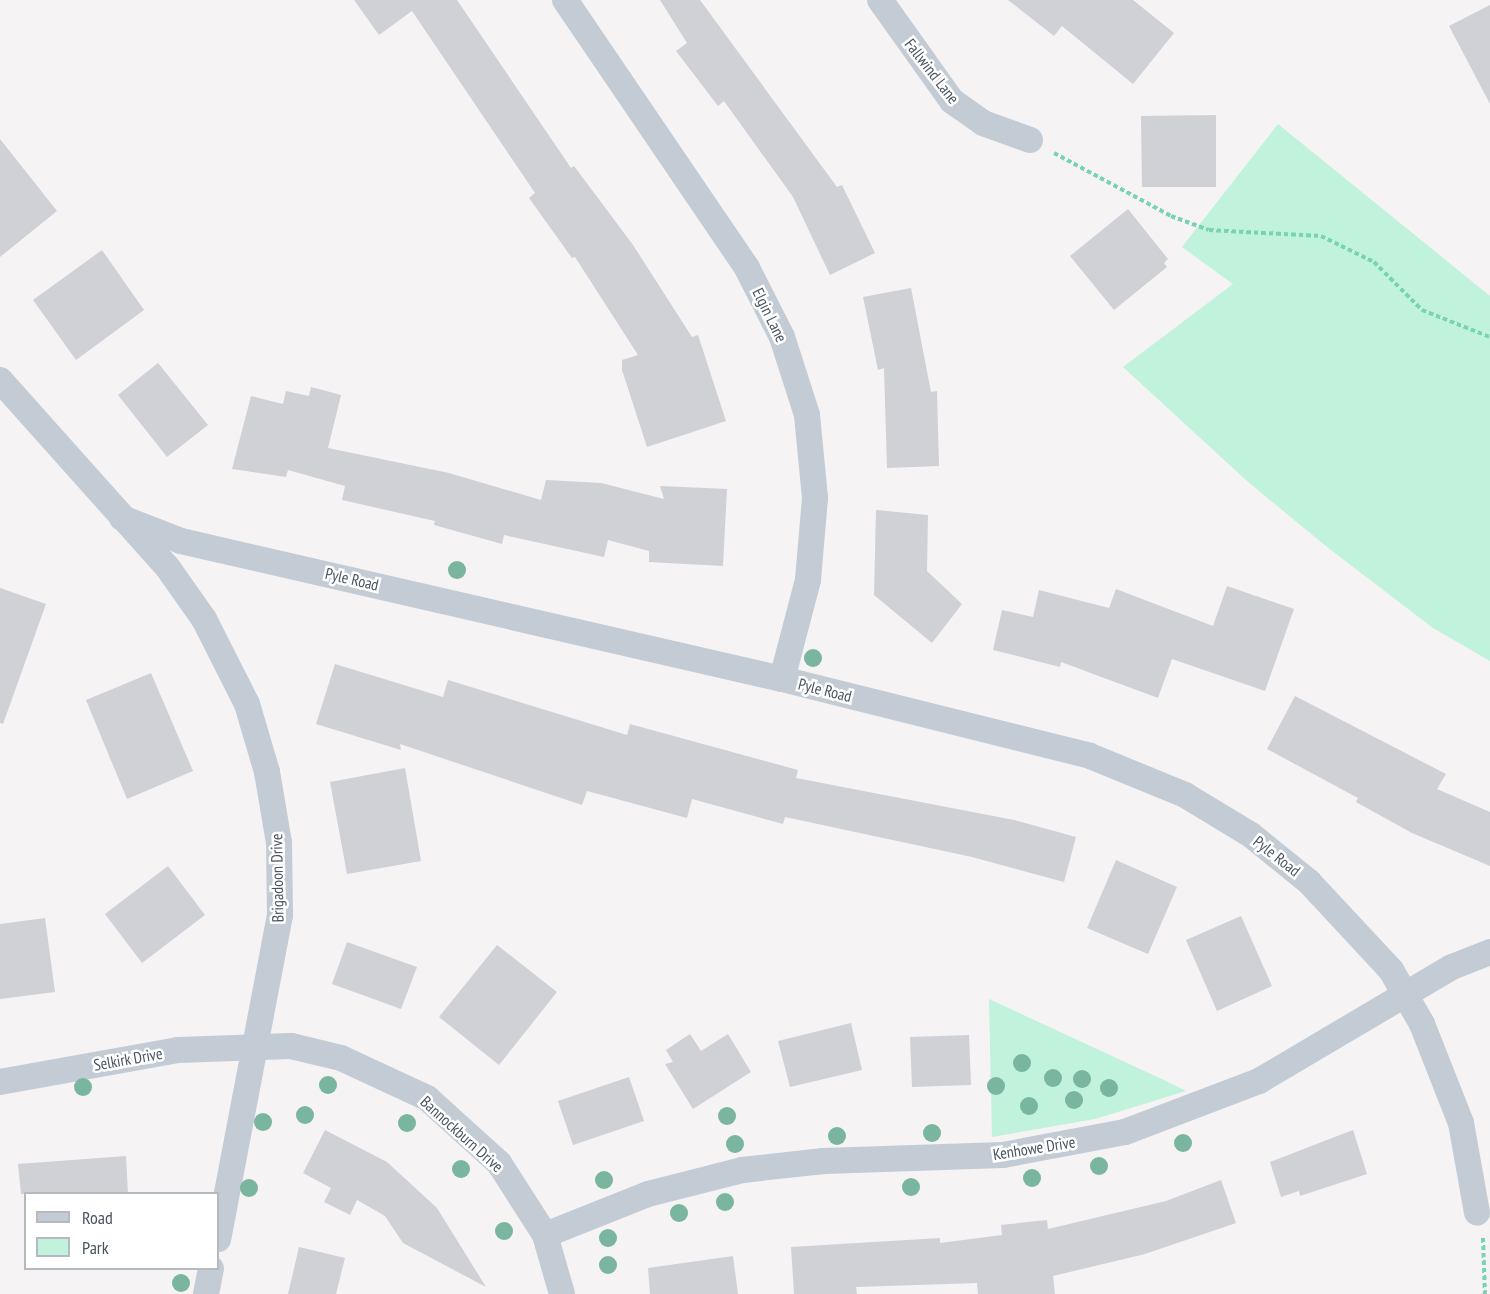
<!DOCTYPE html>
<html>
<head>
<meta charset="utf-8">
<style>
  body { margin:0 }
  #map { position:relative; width:1490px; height:1294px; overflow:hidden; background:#f5f3f3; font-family:"PT Sans Narrow",sans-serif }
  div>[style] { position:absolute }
  .green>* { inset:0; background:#c1f2db }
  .building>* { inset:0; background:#cfd1d7 }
  .path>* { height:4px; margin-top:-2px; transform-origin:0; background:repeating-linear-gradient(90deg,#77d3b2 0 4.5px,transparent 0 7.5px) }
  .street>* { height:26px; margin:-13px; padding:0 13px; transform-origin:13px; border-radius:13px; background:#c3cbd4 }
  .trees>* { width:18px; height:18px; margin:-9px; border-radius:50%; background:#79b59f }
  span { translate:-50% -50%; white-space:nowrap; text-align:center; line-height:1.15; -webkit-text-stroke:5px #fff; paint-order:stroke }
  .street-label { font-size:16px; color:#495361 }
  .legend { position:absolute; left:24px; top:1192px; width:195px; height:78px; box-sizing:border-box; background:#fff; border:2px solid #b6bac0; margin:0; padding:8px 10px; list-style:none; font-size:18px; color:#495361 }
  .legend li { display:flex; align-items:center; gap:12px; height:30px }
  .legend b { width:30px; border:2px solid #b6bac0 }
</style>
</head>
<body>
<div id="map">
  <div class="green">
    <i style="clip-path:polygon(1278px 124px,1490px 296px,1490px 661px,1433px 628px,1327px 547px,1247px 481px,1123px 367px,1233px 284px,1182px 247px)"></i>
    <i style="clip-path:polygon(989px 999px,1166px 1081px,1186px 1091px,1095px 1119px,992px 1137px)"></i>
  </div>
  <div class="building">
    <i style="clip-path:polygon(354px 0,457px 0,571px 168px,574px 166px,633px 245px,692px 337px,698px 335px,726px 421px,647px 447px,622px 370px,622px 360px,638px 355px,575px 257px,572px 258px,529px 198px,535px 193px,412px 11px,379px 35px)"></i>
    <i style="clip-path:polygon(660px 0,700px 0,837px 187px,842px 185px,875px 253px,830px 275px,793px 197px,724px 101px,718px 106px,676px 51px,687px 43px)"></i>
    <i style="clip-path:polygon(1008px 0,1133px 0,1174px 33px,1133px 84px,1062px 26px,1054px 36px)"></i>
    <i style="clip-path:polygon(1490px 5px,1490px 104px,1449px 26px)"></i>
    <i style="clip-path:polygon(1216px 115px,1216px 187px,1142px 187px,1141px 116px)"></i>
    <i style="clip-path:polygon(0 139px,57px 211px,0 257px)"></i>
    <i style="clip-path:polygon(1128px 209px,1168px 259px,1164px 263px,1167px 267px,1114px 310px,1070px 256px)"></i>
    <i style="clip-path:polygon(102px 250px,144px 310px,76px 360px,33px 300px)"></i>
    <i style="clip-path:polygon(911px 288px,931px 392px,937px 391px,939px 466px,887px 468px,884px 368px,878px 370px,863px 297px)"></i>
    <i style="clip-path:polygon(158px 363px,208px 425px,167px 457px,118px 395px)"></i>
    <i style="clip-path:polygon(311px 387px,341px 395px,328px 448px,449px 473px,541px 500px,546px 480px,601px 483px,664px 499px,660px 486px,727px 489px,723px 566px,649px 562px,649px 551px,608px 540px,604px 557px,504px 535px,502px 544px,434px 525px,435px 521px,342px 500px,345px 486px,288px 470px,286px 477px,232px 469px,251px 396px,283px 404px,286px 391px,309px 396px)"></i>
    <i style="clip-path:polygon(876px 510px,928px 515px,927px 571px,962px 604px,932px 643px,874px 595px)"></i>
    <i style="clip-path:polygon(1227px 586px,1294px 609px,1265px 691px,1172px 659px,1158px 698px,1061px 662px,1060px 667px,993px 650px,1002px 610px,1033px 617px,1039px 590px,1109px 608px,1116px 589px,1213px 626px)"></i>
    <i style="clip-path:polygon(0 588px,46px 604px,3px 724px,0 723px)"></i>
    <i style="clip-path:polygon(335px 664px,443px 697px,448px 680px,627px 735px,630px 724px,798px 770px,796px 778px,1014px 820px,1076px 837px,1064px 882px,972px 857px,785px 817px,783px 824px,692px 799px,687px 818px,587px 791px,582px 805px,400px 744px,401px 750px,316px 724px)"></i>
    <i style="clip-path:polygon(151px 673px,193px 771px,127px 799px,86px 700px)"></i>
    <i style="clip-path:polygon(1295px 696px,1446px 774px,1437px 789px,1490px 812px,1490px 866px,1412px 833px,1356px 802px,1358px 798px,1267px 749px)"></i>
    <i style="clip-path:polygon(405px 768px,421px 861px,347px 874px,330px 782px)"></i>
    <i style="clip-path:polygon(1116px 860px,1177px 887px,1148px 954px,1087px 928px)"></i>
    <i style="clip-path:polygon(168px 866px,205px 915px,142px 963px,105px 914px)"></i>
    <i style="clip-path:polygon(1241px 916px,1272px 986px,1217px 1011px,1186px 940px)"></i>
    <i style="clip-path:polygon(45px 918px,55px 992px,0 999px,0 924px)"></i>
    <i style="clip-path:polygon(347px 942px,417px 967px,401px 1009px,332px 984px)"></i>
    <i style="clip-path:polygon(497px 945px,557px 992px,499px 1065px,439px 1017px)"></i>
    <i style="clip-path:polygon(851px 1023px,862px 1070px,790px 1087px,778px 1041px)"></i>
    <i style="clip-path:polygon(690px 1034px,701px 1051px,728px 1034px,751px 1072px,693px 1109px,665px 1064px,673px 1062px,666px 1050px)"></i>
    <i style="clip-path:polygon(969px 1035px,971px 1085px,912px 1087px,910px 1037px)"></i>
    <i style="clip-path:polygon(629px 1077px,644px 1121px,573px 1145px,558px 1101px)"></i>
    <i style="clip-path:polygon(325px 1130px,387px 1162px,437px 1208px,486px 1287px,403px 1243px,385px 1216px,357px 1200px,350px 1215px,324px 1202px,331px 1188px,303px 1173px)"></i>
    <i style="clip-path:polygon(1353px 1130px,1367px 1174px,1300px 1196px,1299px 1191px,1281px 1197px,1270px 1162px)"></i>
    <i style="clip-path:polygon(126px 1156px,128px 1194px,21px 1194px,18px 1164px)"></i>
    <i style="clip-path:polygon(1221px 1180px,1236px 1223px,1145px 1254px,1053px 1276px,1055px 1294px,978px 1294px,977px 1283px,856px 1287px,857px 1294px,794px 1294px,791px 1247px,940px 1238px,940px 1243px,1002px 1235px,1001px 1225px,1047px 1220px,1048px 1229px,1166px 1201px)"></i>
    <i style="clip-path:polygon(299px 1247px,345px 1258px,336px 1294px,288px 1294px)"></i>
    <i style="clip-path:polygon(733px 1256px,738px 1294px,650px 1294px,648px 1268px)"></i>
  </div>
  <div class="path">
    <i style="left:1054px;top:153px;width:133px;rotate:28.3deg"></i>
    <i style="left:1171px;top:216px;width:40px;rotate:20.2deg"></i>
    <i style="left:1209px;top:230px;width:112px;rotate:3.1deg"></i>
    <i style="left:1321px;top:236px;width:59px;rotate:26.1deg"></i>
    <i style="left:1374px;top:262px;width:68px;rotate:45deg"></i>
    <i style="left:1422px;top:310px;width:73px;rotate:21.7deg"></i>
    <i style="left:1483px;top:1238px;width:56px;rotate:88deg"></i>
  </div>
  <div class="street">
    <i style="left:565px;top:0;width:324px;rotate:55.8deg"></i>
    <i style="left:747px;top:268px;width:77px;rotate:63.1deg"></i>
    <i style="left:782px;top:337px;width:82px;rotate:72.2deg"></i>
    <i style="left:807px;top:415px;width:83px;rotate:84.5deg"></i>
    <i style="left:815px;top:498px;width:82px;rotate:94.9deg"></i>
    <i style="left:808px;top:580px;width:102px;rotate:104.7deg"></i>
    <i style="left:880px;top:0;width:124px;rotate:54.5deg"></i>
    <i style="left:952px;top:101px;width:38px;rotate:35deg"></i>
    <i style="left:983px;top:123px;width:50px;rotate:19.9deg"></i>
    <i style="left:0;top:380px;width:252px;rotate:48.2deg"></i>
    <i style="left:168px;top:568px;width:62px;rotate:54.8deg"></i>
    <i style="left:204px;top:619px;width:95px;rotate:63.2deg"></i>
    <i style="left:247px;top:704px;width:71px;rotate:73.6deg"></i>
    <i style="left:267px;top:772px;width:72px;rotate:80.4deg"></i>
    <i style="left:279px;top:843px;width:72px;rotate:89.2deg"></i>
    <i style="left:280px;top:915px;width:330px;rotate:100.8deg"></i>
    <i style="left:122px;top:518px;width:63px;rotate:21.3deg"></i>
    <i style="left:181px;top:541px;width:617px;rotate:12.93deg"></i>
    <i style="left:782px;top:679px;width:317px;rotate:14deg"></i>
    <i style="left:1090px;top:756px;width:103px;rotate:22.3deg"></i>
    <i style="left:1185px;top:795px;width:77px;rotate:31.2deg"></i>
    <i style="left:1251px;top:835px;width:75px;rotate:39deg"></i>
    <i style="left:1309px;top:882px;width:120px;rotate:47deg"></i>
    <i style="left:1391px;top:970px;width:62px;rotate:60.1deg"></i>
    <i style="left:1422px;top:1024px;width:106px;rotate:68.5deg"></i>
    <i style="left:1461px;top:1123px;width:91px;rotate:79.9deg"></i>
    <i style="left:0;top:1082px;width:181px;rotate:-10.2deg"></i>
    <i style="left:178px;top:1050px;width:113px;rotate:-2deg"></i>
    <i style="left:291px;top:1046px;width:51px;rotate:13.5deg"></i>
    <i style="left:341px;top:1058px;width:95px;rotate:24.9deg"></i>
    <i style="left:427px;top:1098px;width:97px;rotate:42.1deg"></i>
    <i style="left:499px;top:1163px;width:85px;rotate:57.4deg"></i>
    <i style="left:545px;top:1235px;width:61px;rotate:73.9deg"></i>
    <i style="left:545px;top:1235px;width:111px;rotate:-21.7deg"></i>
    <i style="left:648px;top:1194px;width:97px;rotate:-14.3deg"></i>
    <i style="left:742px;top:1170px;width:82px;rotate:-6.3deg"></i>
    <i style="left:824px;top:1161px;width:179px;rotate:-1.9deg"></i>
    <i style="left:1003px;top:1155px;width:124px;rotate:-10.7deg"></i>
    <i style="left:1125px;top:1132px;width:143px;rotate:-20.8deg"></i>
    <i style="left:1259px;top:1081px;width:224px;rotate:-30.6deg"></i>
    <i style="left:1452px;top:967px;width:41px;rotate:-21.5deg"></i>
    <i style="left:206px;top:1294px;width:26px;rotate:-79deg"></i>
  </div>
  <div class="trees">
    <i style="left:457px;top:570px"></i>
    <i style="left:813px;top:658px"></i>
    <i style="left:1022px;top:1063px"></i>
    <i style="left:1053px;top:1078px"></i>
    <i style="left:1082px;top:1079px"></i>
    <i style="left:328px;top:1085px"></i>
    <i style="left:996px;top:1086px"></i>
    <i style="left:83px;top:1087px"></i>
    <i style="left:1109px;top:1088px"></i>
    <i style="left:1074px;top:1100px"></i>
    <i style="left:1029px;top:1106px"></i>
    <i style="left:305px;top:1115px"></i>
    <i style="left:727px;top:1116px"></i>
    <i style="left:263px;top:1122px"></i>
    <i style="left:407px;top:1123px"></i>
    <i style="left:932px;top:1133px"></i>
    <i style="left:837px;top:1136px"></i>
    <i style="left:1183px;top:1143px"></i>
    <i style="left:735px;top:1144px"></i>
    <i style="left:1099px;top:1166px"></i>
    <i style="left:461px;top:1169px"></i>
    <i style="left:1032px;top:1178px"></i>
    <i style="left:604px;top:1180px"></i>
    <i style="left:911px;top:1187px"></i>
    <i style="left:249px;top:1188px"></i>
    <i style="left:725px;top:1202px"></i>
    <i style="left:679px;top:1213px"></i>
    <i style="left:504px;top:1231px"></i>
    <i style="left:608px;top:1238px"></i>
    <i style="left:608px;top:1265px"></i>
    <i style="left:181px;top:1283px"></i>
  </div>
  <div class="street-label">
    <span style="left:932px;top:71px;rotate:52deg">Fallwind Lane</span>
    <span style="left:770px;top:315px;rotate:64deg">Elgin Lane</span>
    <span style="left:352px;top:579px;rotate:13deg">Pyle Road</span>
    <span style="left:825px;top:690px;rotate:14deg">Pyle Road</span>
    <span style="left:1277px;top:856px;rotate:38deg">Pyle Road</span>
    <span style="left:277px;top:878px;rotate:-91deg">Brigadoon Drive</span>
    <span style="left:128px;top:1059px;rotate:-10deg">Selkirk Drive</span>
    <span style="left:462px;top:1134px;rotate:42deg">Bannockburn Drive</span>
    <span style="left:1034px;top:1148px;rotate:-9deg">Kenhowe Drive</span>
  </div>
  <ul class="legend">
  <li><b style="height:8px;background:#c3cbd4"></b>Road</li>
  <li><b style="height:16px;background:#c1f2db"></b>Park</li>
  </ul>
</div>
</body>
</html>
